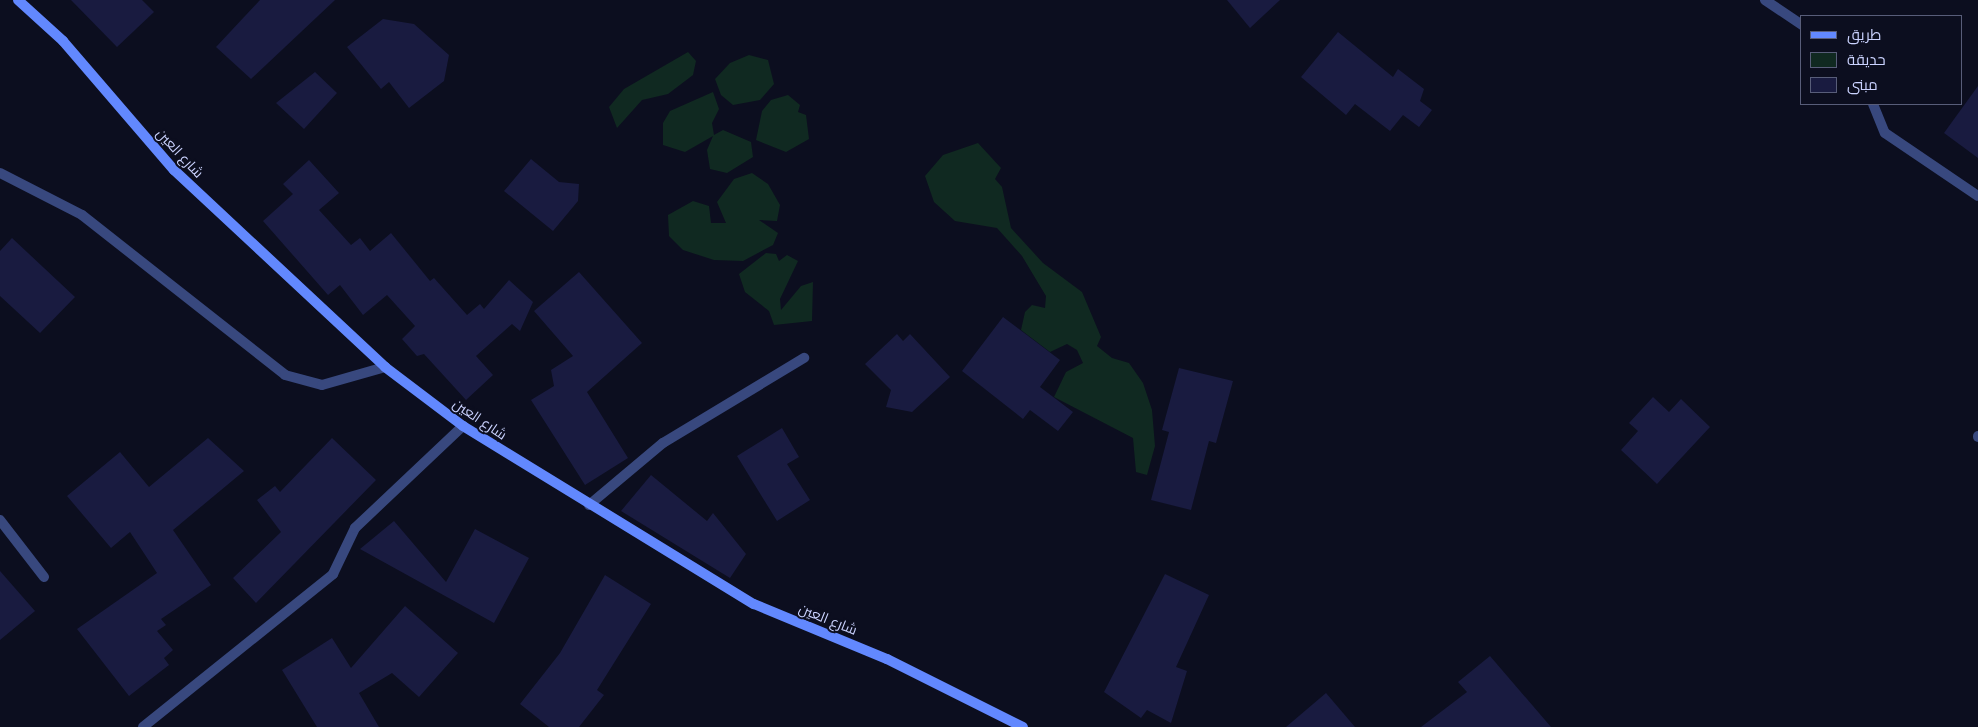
<!DOCTYPE html>
<html>
<head>
<meta charset="utf-8">
<style>
  body { margin:0 }
  #map { position:relative; width:1978px; height:727px; overflow:hidden; background:#0c0e1f; font-family:Helvetica,Cairo,sans-serif }
  div>[style] { position:absolute }
  .green>* { inset:0; background:#102921 }
  .building>* { inset:0; background:#191b40 }
  .street>* { height:10px; margin:-5px; padding:0 5px; transform-origin:5px; border-radius:5px; background:#38487e }
  .secondary>* { height:10px; margin:-5px; padding:0 5px; transform-origin:5px; border-radius:5px; background:#6288fe }
  span { translate:-50% -50%; white-space:nowrap; text-align:center; line-height:1.15; -webkit-text-stroke:4px #0c0e1f; paint-order:stroke }
  .street-label { font-size:14px; color:#cbd3ff }
  .legend { position:absolute; left:1800px; top:15px; width:162px; height:90px; box-sizing:border-box; background:#0c0e1f; border:1px solid #585d79; margin:0; padding:6px 9px; list-style:none; font-size:15px; color:#cbd3ff }
  .legend li { display:flex; align-items:center; gap:10px; height:25px }
  .legend b { width:25px; border:1px solid #585d79 }
</style>
</head>
<body>
<div id="map">
  <div class="green">
    <i style="clip-path:polygon(688px 52px,696px 61px,693px 75px,668px 94px,642px 100px,617px 128px,609px 107px,624px 89px)"></i>
    <i style="clip-path:polygon(749px 55px,768px 60px,774px 84px,760px 100px,733px 105px,721px 95px,715px 79px,730px 63px)"></i>
    <i style="clip-path:polygon(713px 92px,719px 109px,712px 123px,714px 135px,723px 130px,751px 142px,753px 157px,727px 173px,710px 169px,707px 150px,713px 136px,685px 152px,663px 145px,663px 123px,670px 111px)"></i>
    <i style="clip-path:polygon(788px 95px,800px 105px,798px 112px,806px 115px,809px 139px,786px 152px,756px 140px,762px 111px,771px 100px)"></i>
    <i style="clip-path:polygon(978px 143px,1001px 168px,995px 179px,1002px 187px,1011px 228px,1043px 263px,1082px 292px,1101px 337px,1097px 346px,1112px 358px,1129px 363px,1143px 383px,1152px 410px,1155px 446px,1147px 475px,1136px 472px,1133px 438px,1054px 397px,1066px 372px,1083px 363px,1077px 350px,1067px 344px,1050px 352px,1021px 330px,1025px 312px,1032px 305px,1045px 308px,1046px 296px,1022px 256px,997px 228px,955px 221px,934px 202px,925px 176px,943px 155px)"></i>
    <i style="clip-path:polygon(752px 173px,768px 184px,780px 205px,777px 221px,759px 220px,778px 233px,773px 245px,743px 261px,714px 260px,683px 250px,669px 236px,668px 215px,693px 201px,709px 206px,711px 223px,726px 223px,717px 202px,734px 179px)"></i>
    <i style="clip-path:polygon(766px 253px,776px 254px,779px 261px,787px 255px,798px 261px,780px 299px,781px 310px,801px 286px,813px 282px,812px 321px,774px 325px,769px 311px,745px 292px,739px 274px)"></i>
  </div>
  <div class="building">
    <i style="clip-path:polygon(71px 0,142px 0,154px 12px,117px 47px)"></i>
    <i style="clip-path:polygon(260px 0,335px 0,251px 79px,216px 47px)"></i>
    <i style="clip-path:polygon(1227px 0,1280px 0,1250px 28px)"></i>
    <i style="clip-path:polygon(383px 19px,414px 24px,449px 55px,444px 81px,409px 108px,389px 82px,381px 89px,347px 47px)"></i>
    <i style="clip-path:polygon(1338px 32px,1393px 77px,1398px 69px,1424px 89px,1420px 101px,1432px 110px,1419px 127px,1403px 115px,1390px 131px,1355px 104px,1346px 115px,1301px 77px)"></i>
    <i style="clip-path:polygon(315px 72px,337px 93px,304px 129px,276px 103px)"></i>
    <i style="clip-path:polygon(1978px 86px,1978px 158px,1944px 133px)"></i>
    <i style="clip-path:polygon(531px 159px,559px 182px,579px 184px,578px 201px,553px 231px,504px 191px)"></i>
    <i style="clip-path:polygon(309px 160px,339px 193px,319px 210px,351px 245px,360px 238px,370px 251px,391px 233px,430px 281px,434px 278px,467px 315px,480px 304px,484px 309px,509px 280px,533px 302px,520px 331px,512px 324px,476px 356px,493px 375px,466px 400px,424px 354px,417px 356px,402px 339px,415px 326px,387px 295px,363px 315px,340px 285px,328px 295px,263px 221px,293px 194px,283px 184px)"></i>
    <i style="clip-path:polygon(12px 238px,75px 297px,40px 333px,0 296px,0 251px)"></i>
    <i style="clip-path:polygon(579px 272px,642px 343px,587px 392px,628px 458px,585px 485px,531px 400px,554px 386px,551px 370px,573px 356px,534px 311px)"></i>
    <i style="clip-path:polygon(1003px 317px,1060px 360px,1040px 387px,1073px 412px,1058px 431px,1030px 410px,1023px 419px,962px 371px)"></i>
    <i style="clip-path:polygon(897px 334px,903px 341px,910px 334px,950px 377px,912px 412px,886px 407px,891px 390px,865px 364px)"></i>
    <i style="clip-path:polygon(1179px 368px,1233px 381px,1216px 443px,1209px 441px,1191px 510px,1151px 500px,1169px 432px,1162px 430px)"></i>
    <i style="clip-path:polygon(1653px 397px,1669px 412px,1681px 399px,1710px 427px,1657px 484px,1621px 450px,1638px 431px,1629px 423px)"></i>
    <i style="clip-path:polygon(782px 428px,799px 457px,787px 464px,810px 500px,777px 521px,737px 456px)"></i>
    <i style="clip-path:polygon(208px 438px,244px 471px,173px 530px,211px 585px,161px 619px,166px 625px,157px 631px,173px 650px,164px 658px,169px 665px,129px 696px,77px 629px,157px 573px,130px 532px,111px 548px,67px 496px,120px 452px,149px 487px)"></i>
    <i style="clip-path:polygon(332px 438px,376px 480px,256px 603px,233px 578px,281px 532px,257px 500px,275px 486px,280px 492px)"></i>
    <i style="clip-path:polygon(651px 475px,707px 521px,713px 513px,746px 554px,730px 578px,621px 511px)"></i>
    <i style="clip-path:polygon(394px 521px,446px 582px,475px 529px,529px 558px,494px 623px,360px 549px)"></i>
    <i style="clip-path:polygon(0 571px,35px 611px,0 640px)"></i>
    <i style="clip-path:polygon(1165px 574px,1209px 595px,1176px 667px,1187px 671px,1171px 723px,1147px 710px,1141px 718px,1104px 692px)"></i>
    <i style="clip-path:polygon(605px 575px,651px 604px,597px 690px,604px 695px,579px 727px,549px 727px,520px 704px,560px 653px)"></i>
    <i style="clip-path:polygon(405px 606px,458px 653px,419px 697px,392px 673px,359px 693px,379px 727px,317px 727px,282px 670px,332px 638px,351px 668px)"></i>
    <i style="clip-path:polygon(1490px 656px,1551px 727px,1421px 727px,1467px 692px,1458px 682px)"></i>
    <i style="clip-path:polygon(1326px 693px,1355px 727px,1286px 727px)"></i>
  </div>
  <div class="street">
    <i style="left:1765px;top:0;width:45px;rotate:34deg"></i>
    <i style="left:1873px;top:104px;width:31px;rotate:68deg"></i>
    <i style="left:1885px;top:133px;width:112px;rotate:34.1deg"></i>
    <i style="left:0;top:173px;width:92px;rotate:27.1deg"></i>
    <i style="left:82px;top:215px;width:258px;rotate:38.2deg"></i>
    <i style="left:285px;top:375px;width:38px;rotate:15deg"></i>
    <i style="left:322px;top:385px;width:66px;rotate:-15.9deg"></i>
    <i style="left:1978px;top:437px;width:1px;rotate:-90deg"></i>
    <i style="left:589px;top:505px;width:97px;rotate:-40deg"></i>
    <i style="left:663px;top:443px;width:165px;rotate:-31.1deg"></i>
    <i style="left:0;top:520px;width:72px;rotate:52.3deg"></i>
    <i style="left:143px;top:727px;width:244px;rotate:-38.8deg"></i>
    <i style="left:333px;top:574px;width:51px;rotate:-64.4deg"></i>
    <i style="left:355px;top:528px;width:149px;rotate:-43.4deg"></i>
  </div>
  <div class="secondary">
    <i style="left:18px;top:0;width:61px;rotate:42.3deg"></i>
    <i style="left:63px;top:41px;width:170px;rotate:49.3deg"></i>
    <i style="left:174px;top:170px;width:289px;rotate:43deg"></i>
    <i style="left:385px;top:367px;width:98px;rotate:37.1deg"></i>
    <i style="left:463px;top:426px;width:341px;rotate:31.5deg"></i>
    <i style="left:754px;top:604px;width:144px;rotate:22.5deg"></i>
    <i style="left:887px;top:659px;width:152px;rotate:26.6deg"></i>
  </div>
  <div class="street-label">
    <span style="left:180px;top:153px;rotate:47deg">شارع العين</span>
    <span style="left:480px;top:419px;rotate:34deg">شارع العين</span>
    <span style="left:828px;top:619px;rotate:22deg">شارع العين</span>
  </div>
  <ul class="legend">
  <li><b style="height:6px;background:#6288fe"></b>طريق</li>
  <li><b style="height:14px;background:#102921"></b>حديقة</li>
  <li><b style="height:14px;background:#191b40"></b>مبنى</li>
  </ul>
</div>
</body>
</html>
